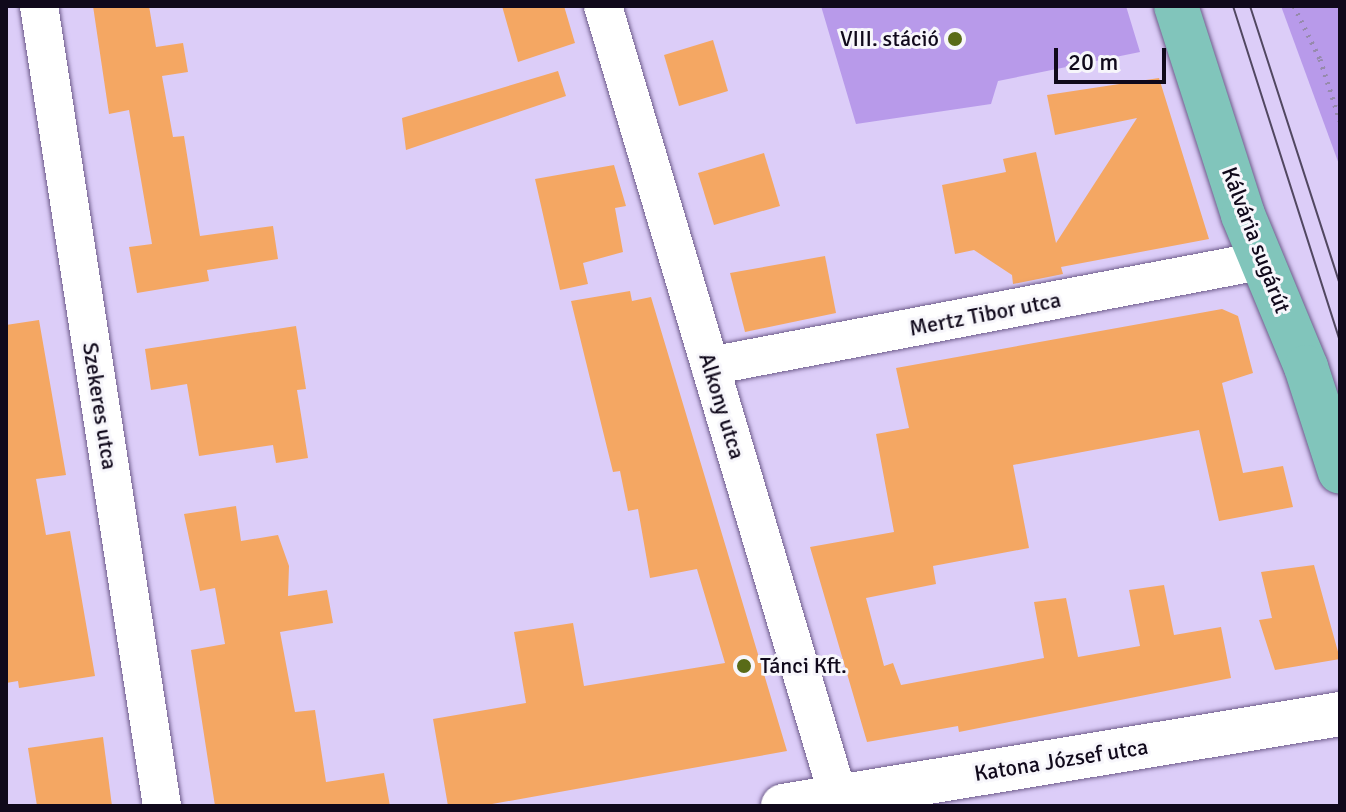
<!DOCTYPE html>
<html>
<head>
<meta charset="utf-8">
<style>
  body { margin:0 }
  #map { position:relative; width:1346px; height:812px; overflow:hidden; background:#dccdf8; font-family:Signika,sans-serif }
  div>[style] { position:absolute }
  .green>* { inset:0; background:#b89aea }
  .building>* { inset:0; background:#f4a763 }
  .path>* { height:5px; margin-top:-2.5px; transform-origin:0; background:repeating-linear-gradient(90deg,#968aac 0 2px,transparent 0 8px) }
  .roads { filter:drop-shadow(0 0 2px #6d5b8a) drop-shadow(0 0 2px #6d5b8a) }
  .minor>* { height:38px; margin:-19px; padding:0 19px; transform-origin:19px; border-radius:19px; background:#fff }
  .tertiary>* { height:44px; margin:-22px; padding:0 22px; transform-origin:22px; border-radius:22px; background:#fff }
  .primary>* { height:44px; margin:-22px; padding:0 22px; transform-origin:22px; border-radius:22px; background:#81c5bb }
  .tram>* { height:2px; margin:-1px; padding:0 1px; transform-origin:1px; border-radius:1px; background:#514761 }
  .dots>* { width:22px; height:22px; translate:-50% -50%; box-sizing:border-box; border:4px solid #f7f6fb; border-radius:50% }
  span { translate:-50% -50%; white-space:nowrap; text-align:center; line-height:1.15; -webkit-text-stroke:6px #f7f6fb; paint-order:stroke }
  .poi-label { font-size:22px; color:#10091b }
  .right { translate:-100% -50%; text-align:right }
  .left { translate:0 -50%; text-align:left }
  .street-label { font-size:22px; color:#10091b }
  .frame { position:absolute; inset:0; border:8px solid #10091b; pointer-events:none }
  .scale { position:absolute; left:1054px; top:48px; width:112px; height:36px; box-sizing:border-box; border:4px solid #10091b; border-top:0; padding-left:10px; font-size:24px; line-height:28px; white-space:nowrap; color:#10091b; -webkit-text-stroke:6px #f7f6fb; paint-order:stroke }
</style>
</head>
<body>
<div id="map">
  <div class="green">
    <i style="clip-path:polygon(821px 6px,1126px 6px,1140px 52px,998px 81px,991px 104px,856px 124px)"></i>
    <i style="clip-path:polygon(1281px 6px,1340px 6px,1340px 167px)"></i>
  </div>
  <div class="building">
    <i style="clip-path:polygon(93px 6px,149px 6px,156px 47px,183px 43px,188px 72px,162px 76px,173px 137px,184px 136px,200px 236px,273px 226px,278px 259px,207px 270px,209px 281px,137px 293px,129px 247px,152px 244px,129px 110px,109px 114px)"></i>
    <i style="clip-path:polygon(502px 6px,564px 6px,575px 43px,518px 62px)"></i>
    <i style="clip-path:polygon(713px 40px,728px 91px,679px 106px,664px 55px)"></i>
    <i style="clip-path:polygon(558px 71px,566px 96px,406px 150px,402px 118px)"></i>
    <i style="clip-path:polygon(1159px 78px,1209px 239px,1061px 267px,1063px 274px,1013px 284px,1012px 275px,974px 250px,955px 254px,942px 185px,1006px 172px,1003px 159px,1036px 152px,1056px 243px,1137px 118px,1055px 135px,1047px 95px)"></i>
    <i style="clip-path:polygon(764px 153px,780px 206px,714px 225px,698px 173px)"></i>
    <i style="clip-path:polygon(614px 165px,626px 206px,615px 208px,623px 252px,583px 263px,588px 284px,560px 290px,535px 179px)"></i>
    <i style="clip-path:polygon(825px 256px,836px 313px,745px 332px,730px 273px)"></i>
    <i style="clip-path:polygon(630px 291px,632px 301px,651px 297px,787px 751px,481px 806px,448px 806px,433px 719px,526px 703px,514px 632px,573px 623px,584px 686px,725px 663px,697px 569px,650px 578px,638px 509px,628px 511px,620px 471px,613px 472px,571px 301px)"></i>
    <i style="clip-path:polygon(1222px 309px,1238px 316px,1253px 373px,1222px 383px,1243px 473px,1283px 466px,1293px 507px,1219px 521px,1199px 430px,1013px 465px,1029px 548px,933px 566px,936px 584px,866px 598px,884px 666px,893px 663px,901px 685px,1044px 658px,1034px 602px,1066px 598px,1078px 657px,1140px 646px,1129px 590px,1164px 585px,1174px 635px,1221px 627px,1231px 678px,959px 732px,958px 726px,867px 742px,810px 547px,894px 532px,876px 434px,909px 428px,896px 368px)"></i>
    <i style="clip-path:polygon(39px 320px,66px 475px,36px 479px,46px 535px,70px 531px,95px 676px,19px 688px,18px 681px,6px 683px,6px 325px)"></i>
    <i style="clip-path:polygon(296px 326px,306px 389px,297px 390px,308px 458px,276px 463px,273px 445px,199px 456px,187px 384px,151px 390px,145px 349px)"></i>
    <i style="clip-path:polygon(236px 506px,241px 541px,278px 535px,289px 566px,288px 596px,327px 590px,333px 623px,280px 632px,295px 712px,315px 710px,326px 782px,384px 773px,390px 806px,215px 806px,191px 650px,225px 644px,215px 588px,200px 591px,184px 514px)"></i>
    <i style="clip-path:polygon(1314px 565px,1340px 659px,1275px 670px,1259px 620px,1272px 618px,1261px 572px)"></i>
    <i style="clip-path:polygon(103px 737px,112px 806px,37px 806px,28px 748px)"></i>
  </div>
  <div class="path">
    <i style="left:1294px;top:6px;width:59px;rotate:63.9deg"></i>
    <i style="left:1320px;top:59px;width:65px;rotate:72.1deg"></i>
  </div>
  <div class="roads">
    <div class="minor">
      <i style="left:39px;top:6px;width:809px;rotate:81.26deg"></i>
      <i style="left:603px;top:6px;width:835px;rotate:73.43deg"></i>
      <i style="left:710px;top:366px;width:560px;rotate:-10.81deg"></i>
    </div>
    <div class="tertiary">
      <i style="left:783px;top:806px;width:565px;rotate:-9.38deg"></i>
    </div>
    <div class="primary">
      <i style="left:1176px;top:6px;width:219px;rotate:72.2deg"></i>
      <i style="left:1243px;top:215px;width:165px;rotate:67.5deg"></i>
      <i style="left:1306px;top:367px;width:110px;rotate:72.1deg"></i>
    </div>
  </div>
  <div class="tram">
    <i style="left:1233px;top:6px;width:352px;rotate:72.3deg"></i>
    <i style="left:1250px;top:6px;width:292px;rotate:72.1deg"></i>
  </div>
  <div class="dots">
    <i style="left:955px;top:39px;background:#596b17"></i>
    <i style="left:744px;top:666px;background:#596b17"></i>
  </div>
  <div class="poi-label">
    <span class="right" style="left:939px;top:39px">VIII. stáció</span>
    <span class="left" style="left:760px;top:666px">Tánci Kft.</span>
  </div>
  <div class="street-label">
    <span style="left:1256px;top:240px;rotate:69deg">Kálvária sugárút</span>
    <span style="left:985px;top:314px;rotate:-11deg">Mertz Tibor utca</span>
    <span style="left:100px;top:406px;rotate:81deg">Szekeres utca</span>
    <span style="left:722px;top:406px;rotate:73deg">Alkony utca</span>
    <span style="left:1061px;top:760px;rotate:-9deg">Katona József utca</span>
  </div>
  <div class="frame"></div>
  <div class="scale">20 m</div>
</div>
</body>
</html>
